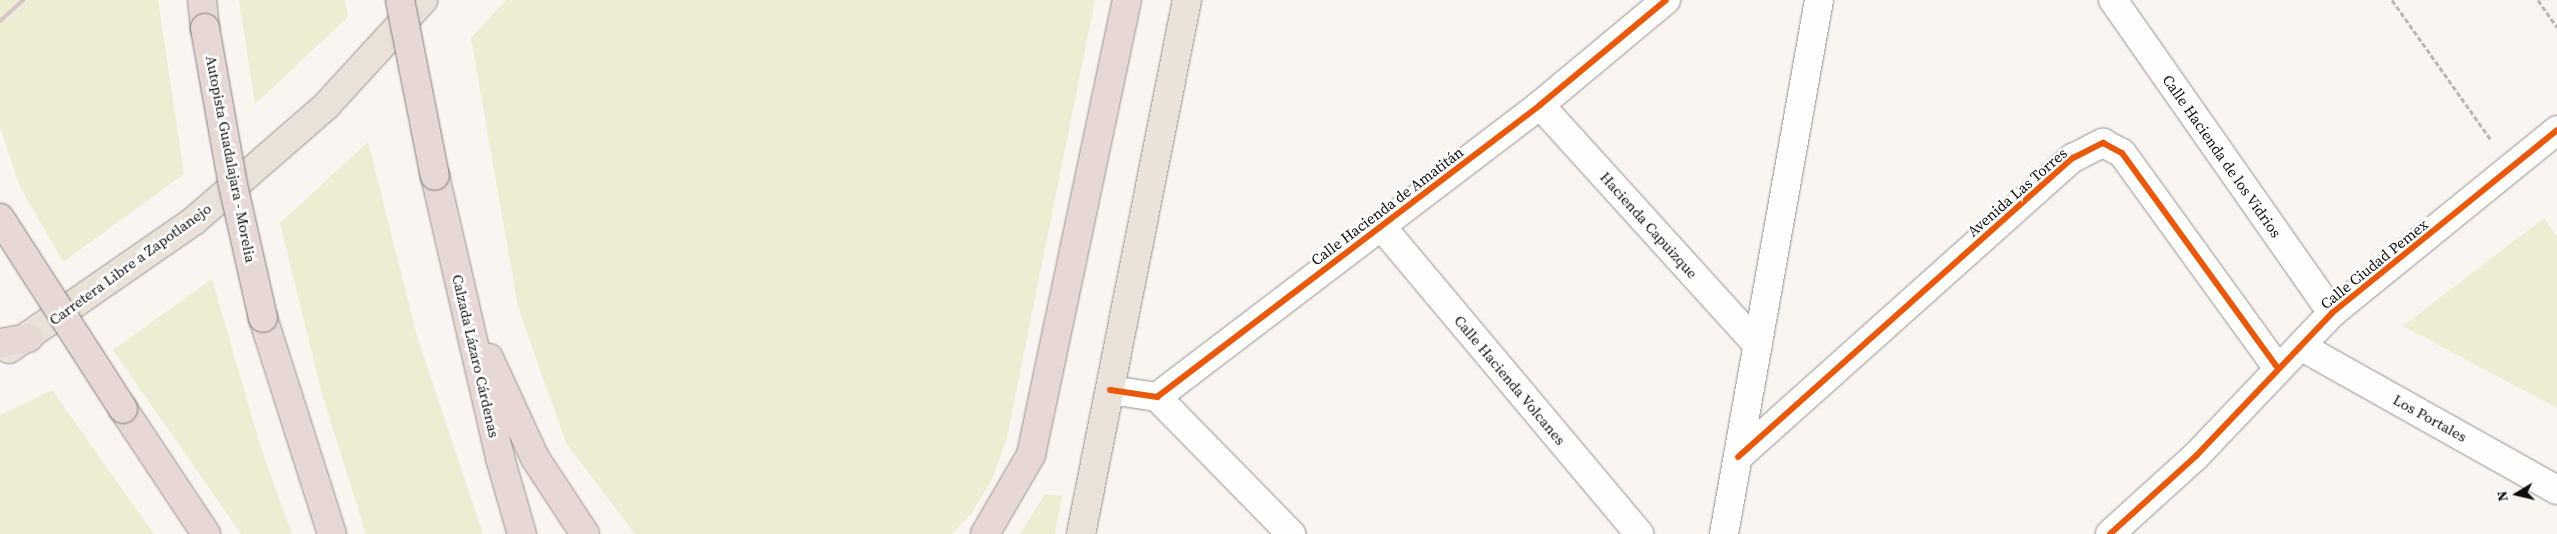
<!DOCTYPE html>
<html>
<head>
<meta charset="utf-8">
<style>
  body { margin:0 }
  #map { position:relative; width:2557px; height:534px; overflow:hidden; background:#faf5f1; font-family:"Source Serif 4",serif }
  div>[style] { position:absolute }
  .green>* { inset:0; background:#ecedd2 }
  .path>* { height:3px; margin-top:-1.5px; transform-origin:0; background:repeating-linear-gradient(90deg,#b8b7b6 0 5px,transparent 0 7.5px) }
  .roads { filter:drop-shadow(0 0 1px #949190) drop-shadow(0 0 1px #949190) }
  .minor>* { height:28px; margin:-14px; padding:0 14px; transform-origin:14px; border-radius:14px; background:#fefefd }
  .major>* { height:28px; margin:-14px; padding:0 14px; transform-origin:14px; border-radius:14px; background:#eae1d9 }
  .highway>* { height:28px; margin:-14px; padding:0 14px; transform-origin:14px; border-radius:14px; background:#e7d8d6 }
  .rail>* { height:4px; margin:-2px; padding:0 2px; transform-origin:2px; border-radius:2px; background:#d5c5cb }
  .bridges { filter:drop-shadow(0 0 1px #817f7d) drop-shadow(0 0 1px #817f7d) }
  .highway-bridge>* { height:28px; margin:-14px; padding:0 14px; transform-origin:14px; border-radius:14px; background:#e7d8d6 }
  .cycleway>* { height:6px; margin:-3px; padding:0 3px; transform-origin:3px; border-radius:3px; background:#e8590c }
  span { translate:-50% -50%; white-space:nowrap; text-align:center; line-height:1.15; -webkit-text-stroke:5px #fff; paint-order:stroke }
  .street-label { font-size:15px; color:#0d0d0d }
  .north { position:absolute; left:2492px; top:469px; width:50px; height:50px; -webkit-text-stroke:4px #fff; paint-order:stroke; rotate:261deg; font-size:14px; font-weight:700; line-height:20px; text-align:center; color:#0d0d0d }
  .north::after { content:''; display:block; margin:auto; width:18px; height:22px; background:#0d0d0d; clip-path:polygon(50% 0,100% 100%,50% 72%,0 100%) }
</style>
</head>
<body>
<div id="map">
  <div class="green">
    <i style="clip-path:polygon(0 0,158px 0,184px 174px,63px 262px,20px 187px,0 127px)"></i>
    <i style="clip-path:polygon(239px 0,345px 0,348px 17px,255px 104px)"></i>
    <i style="clip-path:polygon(506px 0,1095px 0,1007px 438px,993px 477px,972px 513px,952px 534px,635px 534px,566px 443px,518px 307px,471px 38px)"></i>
    <i style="clip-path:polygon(368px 142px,417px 336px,483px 534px,366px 534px,322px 394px,280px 223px)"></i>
    <i style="clip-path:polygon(2544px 218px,2557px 237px,2557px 408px,2403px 326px)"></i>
    <i style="clip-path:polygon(212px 279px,261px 448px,292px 534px,241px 534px,113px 350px)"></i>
    <i style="clip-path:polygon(52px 390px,154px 534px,0 534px,0 415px)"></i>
    <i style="clip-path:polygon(1045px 494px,1062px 496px,1055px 534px,1020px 534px)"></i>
  </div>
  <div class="path">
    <i style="left:2392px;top:0;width:171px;rotate:54.7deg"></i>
    <i style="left:2538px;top:0;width:33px;rotate:55deg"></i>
  </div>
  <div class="roads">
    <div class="minor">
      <i style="left:2113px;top:0;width:382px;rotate:55deg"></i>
      <i style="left:1540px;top:105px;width:324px;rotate:47.8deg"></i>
      <i style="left:1381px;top:226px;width:402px;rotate:50deg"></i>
      <i style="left:2302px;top:347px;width:292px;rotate:29.3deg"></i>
      <i style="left:1110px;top:390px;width:48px;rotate:8.5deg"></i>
      <i style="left:1157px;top:397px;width:482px;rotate:-37.3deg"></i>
      <i style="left:1540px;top:105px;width:164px;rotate:-39.8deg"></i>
      <i style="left:1157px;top:397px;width:192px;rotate:45.6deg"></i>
      <i style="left:1738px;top:457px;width:449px;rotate:-41.8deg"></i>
      <i style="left:2073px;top:158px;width:34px;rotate:-27deg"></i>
      <i style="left:2103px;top:143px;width:21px;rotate:28deg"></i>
      <i style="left:2122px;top:153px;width:264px;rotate:54.1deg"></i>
      <i style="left:1724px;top:534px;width:542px;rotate:-79.91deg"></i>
      <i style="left:2110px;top:534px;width:116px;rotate:-42.2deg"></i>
      <i style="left:2196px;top:456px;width:197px;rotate:-46.4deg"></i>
      <i style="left:2332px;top:313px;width:290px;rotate:-39.1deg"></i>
    </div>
    <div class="major">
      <i style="left:9px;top:349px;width:226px;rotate:-34.7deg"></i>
      <i style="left:195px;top:220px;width:174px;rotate:-41deg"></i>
      <i style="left:326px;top:106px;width:144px;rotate:-47.5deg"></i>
      <i style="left:1081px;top:534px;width:544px;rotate:-78.77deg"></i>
    </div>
    <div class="highway">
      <i style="left:202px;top:0;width:28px;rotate:84deg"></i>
      <i style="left:435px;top:176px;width:289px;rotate:77deg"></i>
      <i style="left:500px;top:458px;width:79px;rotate:73.9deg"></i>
      <i style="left:263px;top:318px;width:227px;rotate:72.3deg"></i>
      <i style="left:0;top:343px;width:29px;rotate:-10deg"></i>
      <i style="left:489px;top:358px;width:110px;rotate:65.3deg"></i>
      <i style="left:535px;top:458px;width:91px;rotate:56.7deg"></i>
      <i style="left:123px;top:409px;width:150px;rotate:56.4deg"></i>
      <i style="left:985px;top:534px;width:91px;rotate:-59.8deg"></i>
      <i style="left:1031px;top:455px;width:465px;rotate:-78.1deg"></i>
    </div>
  </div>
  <div class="rail">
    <i style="left:0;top:21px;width:31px;rotate:-42deg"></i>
  </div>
  <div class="bridges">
    <div class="highway-bridge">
      <i style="left:400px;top:0;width:179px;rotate:78.8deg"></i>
      <i style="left:205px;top:28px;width:159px;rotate:79.9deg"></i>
      <i style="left:233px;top:185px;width:136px;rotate:77.3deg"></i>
      <i style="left:0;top:218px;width:227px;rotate:57.2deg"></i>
    </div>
  </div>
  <div class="cycleway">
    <i style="left:1110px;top:390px;width:48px;rotate:8.5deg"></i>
    <i style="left:1157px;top:397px;width:482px;rotate:-37.3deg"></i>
    <i style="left:1540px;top:105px;width:164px;rotate:-39.8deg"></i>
    <i style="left:1738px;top:457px;width:449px;rotate:-41.8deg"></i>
    <i style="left:2073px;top:158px;width:34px;rotate:-27deg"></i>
    <i style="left:2103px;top:143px;width:21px;rotate:28deg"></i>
    <i style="left:2122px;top:153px;width:264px;rotate:54.1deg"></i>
    <i style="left:2110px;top:534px;width:116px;rotate:-42.2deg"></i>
    <i style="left:2196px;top:456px;width:197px;rotate:-46.4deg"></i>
    <i style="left:2332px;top:313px;width:290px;rotate:-39.1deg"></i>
  </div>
  <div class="street-label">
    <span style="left:2222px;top:156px;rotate:55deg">Calle Hacienda de los Vidrios</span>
    <span style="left:231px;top:159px;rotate:79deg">Autopista Guadalajara - Morelia</span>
    <span style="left:2017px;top:192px;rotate:-41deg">Avenida Las Torres</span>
    <span style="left:1387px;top:206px;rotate:-37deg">Calle Hacienda de Amatitán</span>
    <span style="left:1649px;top:225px;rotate:48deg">Hacienda Capuizque</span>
    <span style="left:130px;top:264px;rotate:-36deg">Carretera Libre a Zapotlanejo</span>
    <span style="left:2374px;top:264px;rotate:-39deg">Calle Ciudad Pemex</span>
    <span style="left:476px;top:356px;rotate:77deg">Calzada Lázaro Cárdenas</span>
    <span style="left:1510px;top:380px;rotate:50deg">Calle Hacienda Volcanes</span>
    <span style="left:2430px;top:418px;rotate:29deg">Los Portales</span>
  </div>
  <div class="north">N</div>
</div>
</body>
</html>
